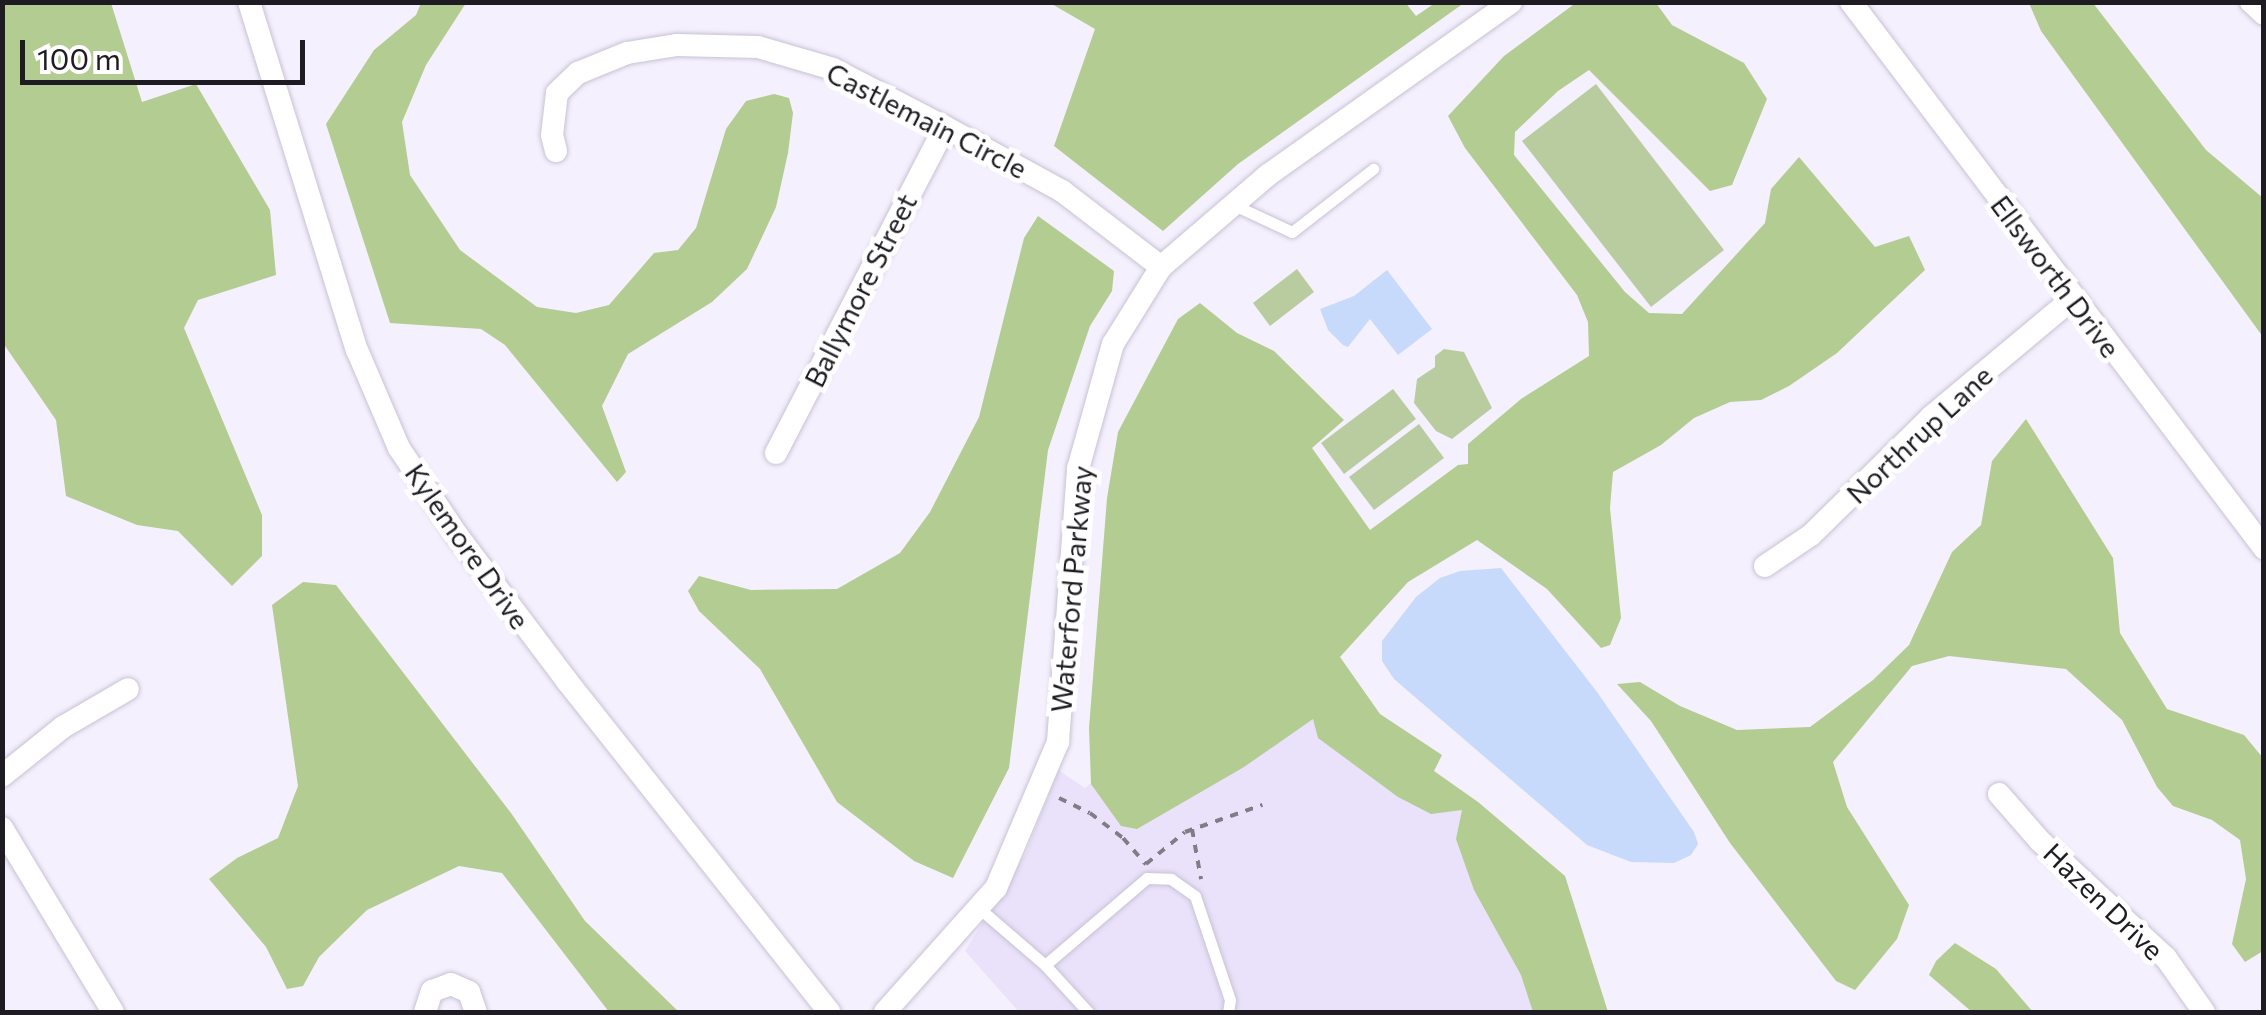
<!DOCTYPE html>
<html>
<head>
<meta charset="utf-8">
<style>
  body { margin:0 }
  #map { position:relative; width:2266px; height:1015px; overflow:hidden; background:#f5f0fe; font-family:Commissioner,sans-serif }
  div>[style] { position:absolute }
  .built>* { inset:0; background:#eae1fa }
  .green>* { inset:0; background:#b9cca0 }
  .forest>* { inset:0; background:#b3cc91 }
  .water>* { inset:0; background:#c7dafb }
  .path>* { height:4px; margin-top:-2px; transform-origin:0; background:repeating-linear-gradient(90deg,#817d87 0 8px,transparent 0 16px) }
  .roads { filter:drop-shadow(0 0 2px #c8c2d4) drop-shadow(0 0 2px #c8c2d4) }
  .service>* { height:11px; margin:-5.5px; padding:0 5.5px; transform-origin:5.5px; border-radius:5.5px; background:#fff }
  .minor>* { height:22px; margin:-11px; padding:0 11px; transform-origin:11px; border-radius:11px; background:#fff }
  span { translate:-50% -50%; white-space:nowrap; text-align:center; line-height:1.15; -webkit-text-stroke:10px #fff; paint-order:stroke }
  .street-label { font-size:28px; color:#1e1c22 }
  .frame { position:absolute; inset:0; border:5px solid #1e1c22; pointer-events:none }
  .scale { position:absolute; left:20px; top:40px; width:285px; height:45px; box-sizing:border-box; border:5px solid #1e1c22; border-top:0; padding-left:12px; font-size:30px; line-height:35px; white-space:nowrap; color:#1e1c22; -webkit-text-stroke:8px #fff; paint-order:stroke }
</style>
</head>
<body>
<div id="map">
  <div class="built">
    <i style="clip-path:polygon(1255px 648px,1478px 802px,1565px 876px,1608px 1012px,1019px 1012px,965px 951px,1026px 853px,1058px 770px,1085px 788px)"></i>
  </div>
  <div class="green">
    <i style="clip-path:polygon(1596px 84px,1724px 250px,1651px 307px,1522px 141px)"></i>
    <i style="clip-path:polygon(1297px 269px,1314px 292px,1270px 326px,1253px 303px)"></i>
    <i style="clip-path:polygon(1444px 349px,1464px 352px,1492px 408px,1452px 439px,1436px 431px,1414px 403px,1417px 379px,1435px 367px,1435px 356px)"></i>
    <i style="clip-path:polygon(1393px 389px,1416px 419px,1344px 474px,1321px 443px)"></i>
    <i style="clip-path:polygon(1419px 424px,1444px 458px,1374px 510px,1349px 477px)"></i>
  </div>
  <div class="forest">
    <i style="clip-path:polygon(1405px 2px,1416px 16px,1435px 3px,1464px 3px,1238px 164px,1163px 231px,1054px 146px,1095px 29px,1050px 3px)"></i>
    <i style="clip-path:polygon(1577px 2px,1656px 3px,1672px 25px,1744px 63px,1767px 99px,1732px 185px,1710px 191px,1589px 70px,1558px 91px,1515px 132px,1514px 155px,1625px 292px,1649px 313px,1682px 314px,1765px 223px,1771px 189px,1799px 157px,1875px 247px,1909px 236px,1925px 270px,1837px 353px,1789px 386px,1761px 400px,1730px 402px,1694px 418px,1661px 445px,1613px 472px,1610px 508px,1621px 618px,1610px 645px,1601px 648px,1547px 589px,1477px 540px,1408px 582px,1340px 657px,1380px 714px,1442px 755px,1434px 771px,1478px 802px,1565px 876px,1608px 1012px,1533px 1012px,1521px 975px,1474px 890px,1456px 839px,1462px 810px,1431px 814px,1398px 797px,1318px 738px,1313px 719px,1244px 767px,1137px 829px,1121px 826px,1091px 784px,1089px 728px,1107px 498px,1118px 432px,1178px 319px,1200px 303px,1237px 333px,1274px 351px,1344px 420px,1312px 448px,1370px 530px,1458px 465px,1468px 464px,1468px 444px,1521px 399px,1589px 356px,1588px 322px,1577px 295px,1465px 148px,1448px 116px,1504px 56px)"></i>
    <i style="clip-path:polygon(2px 3px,111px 3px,142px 102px,196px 84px,270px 210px,276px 275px,198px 300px,184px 328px,262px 515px,262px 556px,232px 586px,178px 531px,137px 525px,66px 496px,56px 420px,3px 343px)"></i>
    <i style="clip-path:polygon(421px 3px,466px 3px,426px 65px,402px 122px,410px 175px,460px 250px,537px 307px,576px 313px,609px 305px,654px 253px,678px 250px,696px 228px,726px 129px,746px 101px,774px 94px,789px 98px,793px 113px,788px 153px,776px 207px,747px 269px,712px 302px,628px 354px,602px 406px,626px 472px,617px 482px,505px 345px,481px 329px,390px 323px,326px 124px,374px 50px,416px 15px)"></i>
    <i style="clip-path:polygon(2029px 3px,2093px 3px,2206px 150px,2263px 198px,2263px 337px,2041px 31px)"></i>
    <i style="clip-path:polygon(1038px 216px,1114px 271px,1112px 291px,1090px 326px,1048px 450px,1009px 768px,953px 878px,914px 861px,837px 802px,760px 669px,699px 611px,688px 591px,699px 576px,751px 590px,837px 589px,900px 553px,930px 512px,979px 417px,1024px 238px)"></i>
    <i style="clip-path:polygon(2026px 419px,2113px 558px,2120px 633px,2167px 709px,2244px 735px,2263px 758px,2263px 951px,2245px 962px,2232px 944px,2246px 879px,2240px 840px,2212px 820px,2173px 806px,2157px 787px,2122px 720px,2066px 669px,1949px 656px,1912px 666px,1833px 762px,1847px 807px,1909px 905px,1897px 939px,1855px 990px,1836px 981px,1730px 843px,1651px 721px,1617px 684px,1640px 682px,1680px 706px,1737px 730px,1810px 727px,1873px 680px,1909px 645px,1952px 552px,1981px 525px,1992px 461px)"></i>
    <i style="clip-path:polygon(303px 582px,336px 585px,511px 813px,585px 921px,679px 1012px,609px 1012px,502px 873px,459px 866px,367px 910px,319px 957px,303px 986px,287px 989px,266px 947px,209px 879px,237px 858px,278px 838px,298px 786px,272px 605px)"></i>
    <i style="clip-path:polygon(1955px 943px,1996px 969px,2033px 1012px,1972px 1012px,1929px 975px,1936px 961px)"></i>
  </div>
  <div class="water">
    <i style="clip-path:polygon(1387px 270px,1432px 329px,1398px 355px,1370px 319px,1348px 347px,1343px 345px,1328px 330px,1320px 309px,1354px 296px)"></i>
    <i style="clip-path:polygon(1501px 568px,1597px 692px,1694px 832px,1698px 844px,1691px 855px,1674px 863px,1631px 862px,1587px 845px,1394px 679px,1382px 661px,1382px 641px,1416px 597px,1440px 578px,1460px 571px)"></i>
  </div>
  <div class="path">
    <i style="left:1059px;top:798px;width:34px;rotate:26deg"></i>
    <i style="left:1090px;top:813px;width:41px;rotate:37.1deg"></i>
    <i style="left:1123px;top:838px;width:35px;rotate:49deg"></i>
    <i style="left:1146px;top:864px;width:50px;rotate:-39.4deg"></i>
    <i style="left:1185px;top:832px;width:82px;rotate:-19.3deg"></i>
    <i style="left:1192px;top:829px;width:51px;rotate:79.8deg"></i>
  </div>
  <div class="roads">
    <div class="service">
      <i style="left:1234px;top:205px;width:64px;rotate:25deg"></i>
      <i style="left:1292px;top:232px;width:103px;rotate:-37.9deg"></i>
      <i style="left:980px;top:909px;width:86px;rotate:40.7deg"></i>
      <i style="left:1045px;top:965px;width:64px;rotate:47.5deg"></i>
      <i style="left:1045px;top:965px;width:134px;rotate:-40.5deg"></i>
      <i style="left:1147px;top:878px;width:24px;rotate:2deg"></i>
      <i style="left:1171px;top:879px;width:29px;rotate:35deg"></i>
      <i style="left:1195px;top:896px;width:110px;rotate:71.4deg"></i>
      <i style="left:1230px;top:1000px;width:12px;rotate:99deg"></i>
    </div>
    <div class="minor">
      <i style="left:249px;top:2px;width:364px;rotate:72.8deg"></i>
      <i style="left:357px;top:350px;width:107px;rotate:66.8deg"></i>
      <i style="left:399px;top:448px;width:105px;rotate:56.3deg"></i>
      <i style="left:457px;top:535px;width:183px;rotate:53deg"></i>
      <i style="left:567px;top:681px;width:422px;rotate:51.6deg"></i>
      <i style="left:1851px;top:2px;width:685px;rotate:52.9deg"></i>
      <i style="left:2251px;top:2px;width:18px;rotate:43deg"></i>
      <i style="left:556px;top:151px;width:16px;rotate:-104deg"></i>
      <i style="left:552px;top:135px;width:42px;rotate:-83.2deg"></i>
      <i style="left:557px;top:93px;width:29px;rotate:-44deg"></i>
      <i style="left:578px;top:73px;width:53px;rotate:-22.2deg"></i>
      <i style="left:627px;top:53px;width:51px;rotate:-9.1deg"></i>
      <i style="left:677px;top:45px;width:81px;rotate:1.4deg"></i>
      <i style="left:758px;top:47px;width:78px;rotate:16.3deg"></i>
      <i style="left:833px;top:69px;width:126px;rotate:27.4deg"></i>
      <i style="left:945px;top:127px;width:133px;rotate:28.7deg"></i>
      <i style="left:1062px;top:191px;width:125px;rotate:37.5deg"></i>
      <i style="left:776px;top:453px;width:367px;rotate:-62.6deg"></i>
      <i style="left:1765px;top:566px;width:55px;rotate:-34deg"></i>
      <i style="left:1811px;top:535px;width:168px;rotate:-44.5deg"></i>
      <i style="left:1931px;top:417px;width:184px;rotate:-39.9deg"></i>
      <i style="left:2px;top:776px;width:78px;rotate:-38.8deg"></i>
      <i style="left:63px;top:727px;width:75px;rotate:-30.3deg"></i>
      <i style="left:1999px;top:794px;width:62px;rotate:48.9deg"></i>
      <i style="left:2040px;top:841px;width:172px;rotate:42.9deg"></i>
      <i style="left:2166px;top:958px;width:66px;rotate:54.9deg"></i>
      <i style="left:2px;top:828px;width:215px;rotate:58.9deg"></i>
      <i style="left:425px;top:1012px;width:22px;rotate:-72deg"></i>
      <i style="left:432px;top:991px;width:20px;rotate:-20deg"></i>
      <i style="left:451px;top:984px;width:20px;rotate:24deg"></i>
      <i style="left:469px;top:992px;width:21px;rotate:71deg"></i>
      <i style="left:885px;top:1012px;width:166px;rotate:-48.2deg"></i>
      <i style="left:996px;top:888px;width:159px;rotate:-67deg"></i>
      <i style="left:1058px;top:742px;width:274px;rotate:-85.8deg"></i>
      <i style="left:1078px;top:469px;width:130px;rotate:-74.4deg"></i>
      <i style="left:1113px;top:344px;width:91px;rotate:-58.1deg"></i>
      <i style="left:1161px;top:267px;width:141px;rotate:-40.7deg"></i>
      <i style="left:1268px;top:175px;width:298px;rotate:-35.4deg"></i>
    </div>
  </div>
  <div class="street-label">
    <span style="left:927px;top:120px;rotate:27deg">Castlemain Circle</span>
    <span style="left:2056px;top:276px;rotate:53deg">Ellsworth Drive</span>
    <span style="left:860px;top:290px;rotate:-63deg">Ballymore Street</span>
    <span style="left:1919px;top:434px;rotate:-43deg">Northrup Lane</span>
    <span style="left:468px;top:546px;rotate:55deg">Kylemore Drive</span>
    <span style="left:1071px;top:589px;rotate:-85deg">Waterford Parkway</span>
    <span style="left:2104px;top:901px;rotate:44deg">Hazen Drive</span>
  </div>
  <div class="frame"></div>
  <div class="scale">100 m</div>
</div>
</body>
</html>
